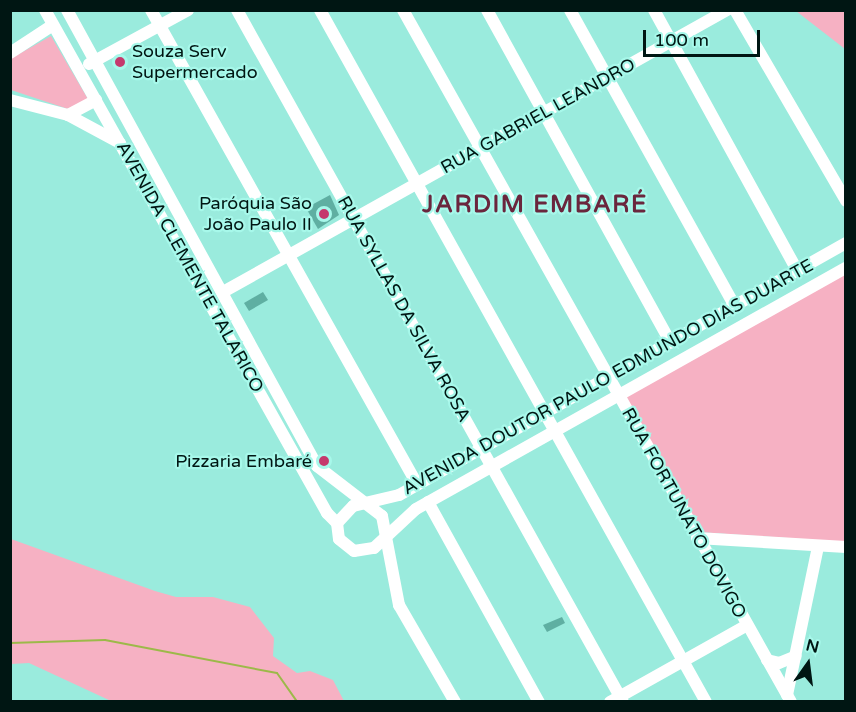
<!DOCTYPE html>
<html>
<head>
<meta charset="utf-8">
<style>
  body { margin:0 }
  #map { position:relative; width:856px; height:712px; overflow:hidden; background:#9aebdd; font-family:"Varela Round",sans-serif }
  div>[style] { position:absolute }
  .green>* { inset:0; background:#f6b1c3 }
  .stream>* { height:2px; margin:-1px; padding:0 1px; transform-origin:1px; border-radius:1px; background:#9cb949 }
  .building>* { inset:0; background:#5fafa2 }
  .minor>* { height:12px; margin:-6px; padding:0 6px; transform-origin:6px; border-radius:6px; background:#fff }
  .dots>* { width:16px; height:16px; translate:-50% -50%; box-sizing:border-box; border:3px solid #a7f8ea; border-radius:50% }
  span { translate:-50% -50%; white-space:nowrap; text-align:center; line-height:1.15; -webkit-text-stroke:4.5px #a7f8ea; paint-order:stroke }
  .poi-label { font-size:18px; color:#001613 }
  .left { translate:0 -50%; text-align:left }
  .right { translate:-100% -50%; text-align:right }
  .street-label { font-size:18px; color:#001613 }
  .district-label { font-size:24px; color:#6a263d; font-weight:700; letter-spacing:1.5px }
  .frame { position:absolute; inset:0; border:12px solid #001613; pointer-events:none }
  .north { position:absolute; left:778px; top:634px; width:60px; height:60px; -webkit-text-stroke:4px #a7f8ea; paint-order:stroke; rotate:14deg; font-size:16px; font-weight:700; line-height:24px; text-align:center; color:#001613 }
  .north::after { content:''; display:block; margin:auto; width:21px; height:27px; background:#001613; clip-path:polygon(50% 0,100% 100%,50% 72%,0 100%) }
  .scale { position:absolute; left:643px; top:30px; width:117px; height:27px; box-sizing:border-box; border:3px solid #001613; border-top:0; padding-left:8px; font-size:18px; line-height:21px; white-space:nowrap; color:#001613; -webkit-text-stroke:4px #a7f8ea; paint-order:stroke }
</style>
</head>
<body>
<div id="map">
  <div class="green">
    <i style="clip-path:polygon(796px 11px,845px 11px,845px 49px)"></i>
    <i style="clip-path:polygon(51px 36px,88px 99px,71px 110px,11px 90px,10px 59px)"></i>
    <i style="clip-path:polygon(845px 271px,845px 542px,699px 532px,624px 397px)"></i>
    <i style="clip-path:polygon(11px 539px,155px 591px,176px 597px,213px 597px,250px 607px,274px 638px,273px 656px,297px 673px,310px 671px,333px 680px,344px 701px,111px 701px,29px 663px,11px 664px)"></i>
  </div>
  <div class="stream">
    <i style="left:10px;top:643px;width:95px;rotate:-1.8deg"></i>
    <i style="left:105px;top:640px;width:175px;rotate:10.9deg"></i>
    <i style="left:277px;top:673px;width:35px;rotate:55deg"></i>
  </div>
  <div class="building">
    <i style="clip-path:polygon(330px 195px,339px 215px,318px 229px,306px 208px)"></i>
    <i style="clip-path:polygon(263px 292px,268px 300px,249px 311px,244px 303px)"></i>
    <i style="clip-path:polygon(562px 617px,565px 623px,547px 632px,543px 625px)"></i>
  </div>
  <div class="minor">
    <i style="left:45px;top:10px;width:577px;rotate:60.72deg"></i>
    <i style="left:327px;top:513px;width:14px;rotate:45deg"></i>
    <i style="left:67px;top:10px;width:520px;rotate:61.27deg"></i>
    <i style="left:317px;top:466px;width:82px;rotate:37.6deg"></i>
    <i style="left:382px;top:516px;width:91px;rotate:79.2deg"></i>
    <i style="left:399px;top:605px;width:112px;rotate:60deg"></i>
    <i style="left:151px;top:10px;width:544px;rotate:60.7deg"></i>
    <i style="left:237px;top:10px;width:792px;rotate:60.85deg"></i>
    <i style="left:320px;top:10px;width:792px;rotate:60.85deg"></i>
    <i style="left:403px;top:10px;width:793px;rotate:60.72deg"></i>
    <i style="left:487px;top:10px;width:380px;rotate:61.1deg"></i>
    <i style="left:570px;top:10px;width:339px;rotate:60.9deg"></i>
    <i style="left:654px;top:10px;width:297px;rotate:61.2deg"></i>
    <i style="left:735px;top:10px;width:221px;rotate:59.8deg"></i>
    <i style="left:10px;top:53px;width:51px;rotate:-33.1deg"></i>
    <i style="left:89px;top:64px;width:113px;rotate:-28.6deg"></i>
    <i style="left:10px;top:100px;width:60px;rotate:14.5deg"></i>
    <i style="left:68px;top:115px;width:59px;rotate:28.3deg"></i>
    <i style="left:68px;top:115px;width:32px;rotate:-28deg"></i>
    <i style="left:846px;top:243px;width:513px;rotate:150.59deg"></i>
    <i style="left:399px;top:495px;width:47px;rotate:166.6deg"></i>
    <i style="left:353px;top:506px;width:23px;rotate:133deg"></i>
    <i style="left:337px;top:523px;width:16px;rotate:83deg"></i>
    <i style="left:339px;top:539px;width:19px;rotate:39deg"></i>
    <i style="left:354px;top:551px;width:20px;rotate:-9deg"></i>
    <i style="left:374px;top:548px;width:57px;rotate:-42.9deg"></i>
    <i style="left:416px;top:509px;width:493px;rotate:-29.3deg"></i>
    <i style="left:223px;top:292px;width:578px;rotate:-29.23deg"></i>
    <i style="left:428px;top:502px;width:229px;rotate:61deg"></i>
    <i style="left:697px;top:538px;width:149px;rotate:3.5deg"></i>
    <i style="left:767px;top:660px;width:12px;rotate:14deg"></i>
    <i style="left:779px;top:663px;width:18px;rotate:-22deg"></i>
    <i style="left:787px;top:695px;width:152px;rotate:-78.2deg"></i>
    <i style="left:610px;top:702px;width:157px;rotate:-29.3deg"></i>
  </div>
  <div class="dots">
    <i style="left:120px;top:62px;background:#c5396d"></i>
    <i style="left:324px;top:214px;background:#c5396d"></i>
    <i style="left:324px;top:461px;background:#c5396d"></i>
  </div>
  <div class="poi-label">
    <span class="left" style="left:132px;top:62px">Souza Serv<br>Supermercado</span>
    <span class="right" style="left:312px;top:214px">Paróquia São<br>João Paulo II</span>
    <span class="right" style="left:312px;top:461px">Pizzaria Embaré</span>
  </div>
  <div class="street-label">
    <span style="left:538px;top:116px;rotate:-29deg">RUA GABRIEL LEANDRO</span>
    <span style="left:190px;top:267px;rotate:61deg">AVENIDA CLEMENTE TALARICO</span>
    <span style="left:404px;top:309px;rotate:61deg">RUA SYLLAS DA SILVA ROSA</span>
    <span style="left:608px;top:377px;rotate:-29deg">AVENIDA DOUTOR PAULO EDMUNDO DIAS DUARTE</span>
    <span style="left:684px;top:513px;rotate:61deg">RUA FORTUNATO DOVIGO</span>
  </div>
  <div class="district-label">
    <span style="left:535px;top:205px">JARDIM EMBARÉ</span>
  </div>
  <div class="frame"></div>
  <div class="north">N</div>
  <div class="scale">100 m</div>
</div>
</body>
</html>
